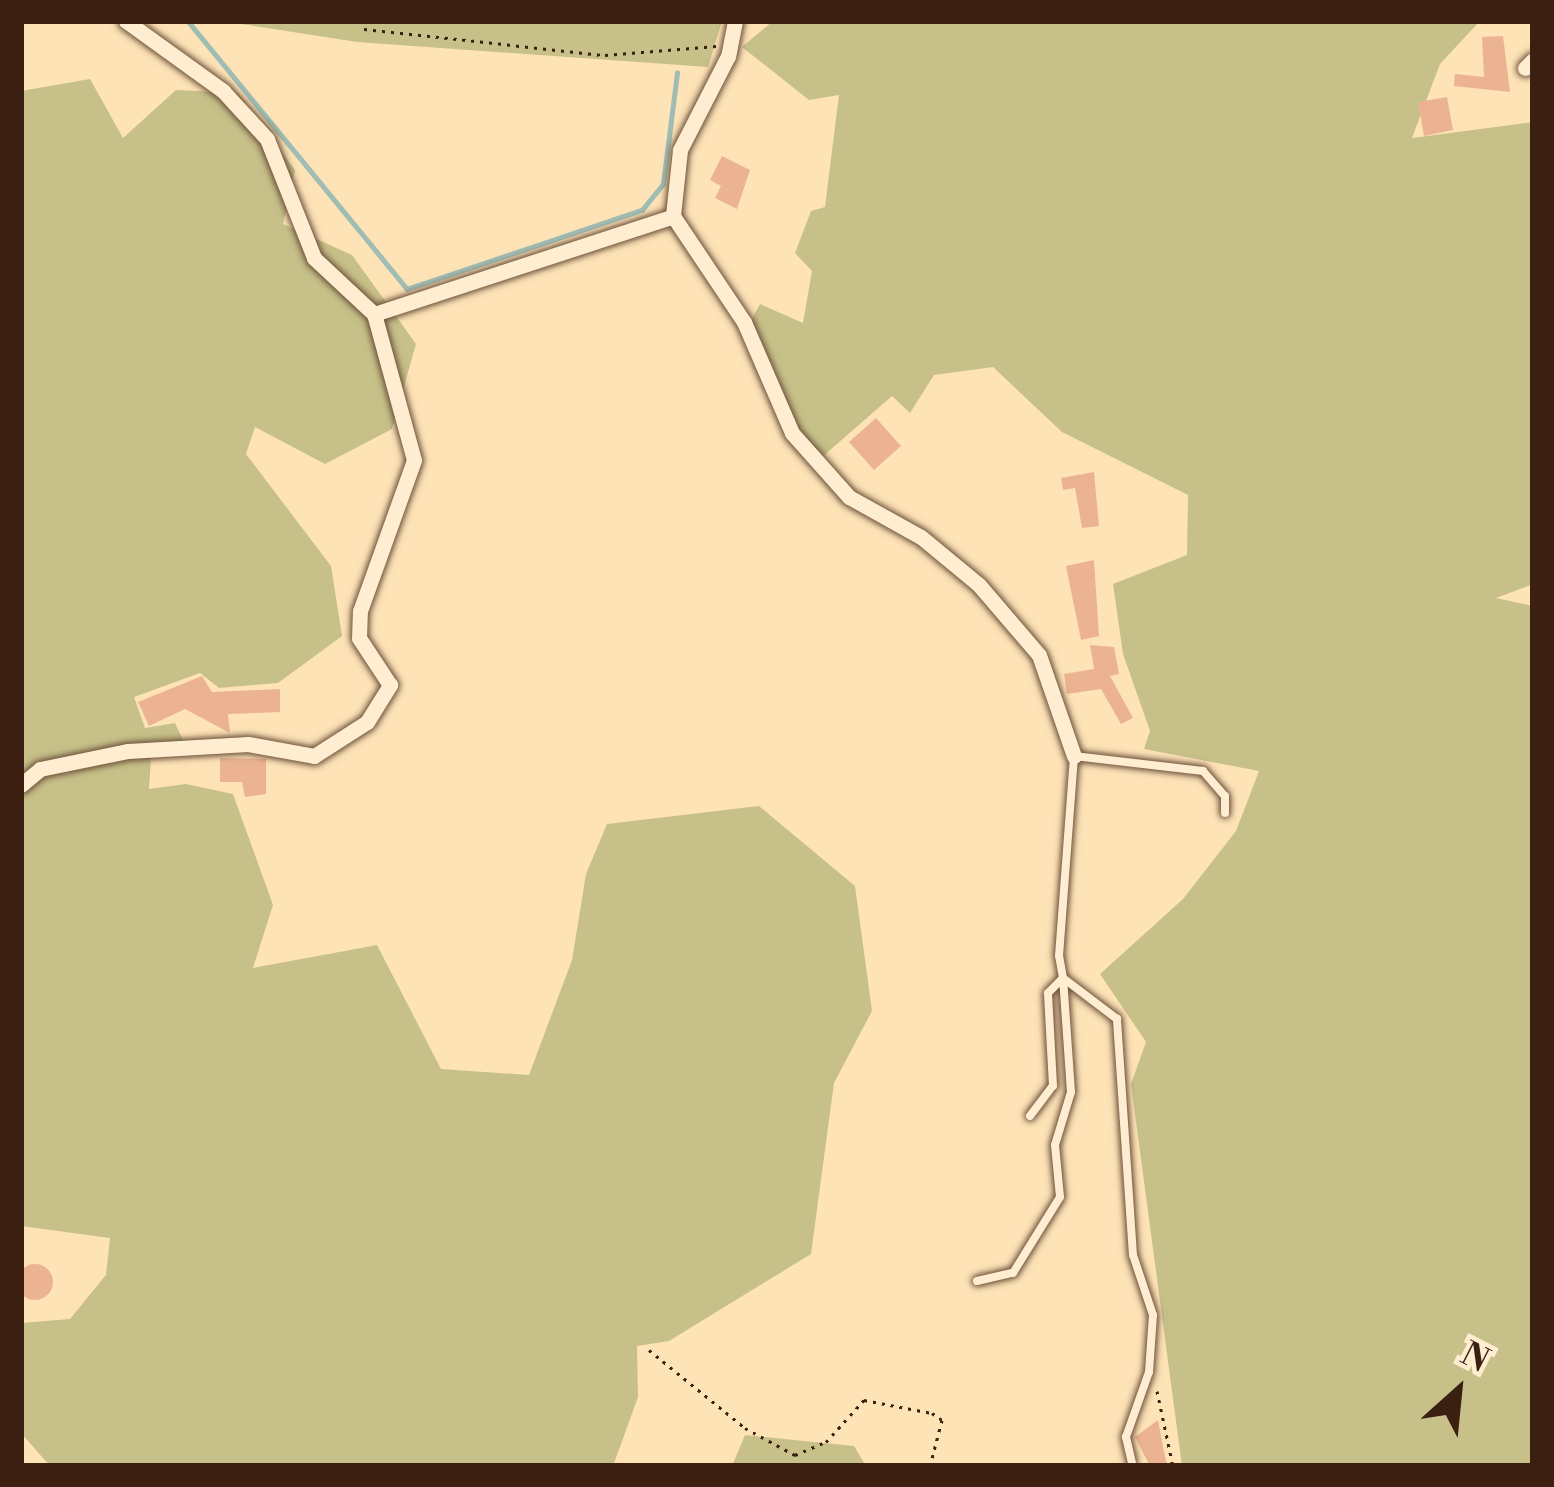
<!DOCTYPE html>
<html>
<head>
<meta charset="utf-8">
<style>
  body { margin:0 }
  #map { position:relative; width:1554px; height:1487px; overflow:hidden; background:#fee3b7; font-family:"Libre Bodoni",serif }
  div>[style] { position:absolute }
  .green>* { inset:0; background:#c7c189 }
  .stream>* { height:4.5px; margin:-2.25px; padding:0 2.25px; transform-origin:2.25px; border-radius:2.25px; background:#a0bdb4 }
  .building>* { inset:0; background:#ecb392 }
  .round { border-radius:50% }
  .path>* { height:3px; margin-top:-1.5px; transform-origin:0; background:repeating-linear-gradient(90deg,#3b2012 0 3px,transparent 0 9px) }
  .roads { filter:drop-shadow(0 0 3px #6c513b) drop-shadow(0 0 3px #6c513b) }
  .lane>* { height:8px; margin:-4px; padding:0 4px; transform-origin:4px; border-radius:4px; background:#feedd0 }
  .street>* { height:15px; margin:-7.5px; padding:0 7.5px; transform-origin:7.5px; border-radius:7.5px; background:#feedd0 }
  span { translate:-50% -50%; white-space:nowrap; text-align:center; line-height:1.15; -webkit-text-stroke:10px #feedd0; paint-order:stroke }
  .frame { position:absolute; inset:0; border:24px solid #3b2012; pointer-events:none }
  .north { position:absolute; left:1398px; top:1331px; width:120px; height:120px; -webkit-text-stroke:9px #feedd0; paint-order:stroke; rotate:27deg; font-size:33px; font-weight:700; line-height:48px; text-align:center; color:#3b2012 }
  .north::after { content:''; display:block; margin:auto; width:42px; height:54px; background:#3b2012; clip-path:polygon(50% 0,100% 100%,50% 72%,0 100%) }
</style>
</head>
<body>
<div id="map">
  <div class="green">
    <i style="clip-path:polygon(222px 21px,722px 21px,708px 67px,357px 42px)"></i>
    <i style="clip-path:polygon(773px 21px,1480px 21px,1440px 64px,1412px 138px,1533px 122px,1533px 584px,1496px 598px,1533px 606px,1533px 1466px,1182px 1466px,1131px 1084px,1146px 1042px,1100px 974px,1183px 899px,1236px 831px,1259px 771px,1144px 749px,1150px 731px,1123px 654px,1113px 584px,1187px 555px,1188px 495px,1062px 432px,993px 367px,934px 375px,910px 413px,892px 396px,822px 457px,797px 431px,750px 322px,760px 304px,803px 323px,812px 271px,795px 253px,811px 211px,825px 207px,839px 95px,809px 100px,742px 47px)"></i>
    <i style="clip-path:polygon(90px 79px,123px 138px,176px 90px,238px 93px,295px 170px,283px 224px,352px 255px,416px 344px,392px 429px,325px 464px,255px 427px,246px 454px,331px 566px,342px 636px,278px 683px,219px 688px,200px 673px,134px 697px,145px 728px,175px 723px,184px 742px,151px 758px,149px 789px,186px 784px,233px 794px,273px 905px,253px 968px,377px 945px,441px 1069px,529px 1075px,572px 960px,586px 874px,607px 824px,759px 806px,855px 886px,872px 1011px,834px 1083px,811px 1254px,669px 1341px,637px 1346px,638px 1397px,613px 1466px,50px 1466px,21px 1433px,21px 1323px,70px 1319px,106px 1275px,110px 1238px,21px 1226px,21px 91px)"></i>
    <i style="clip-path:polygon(745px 1435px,854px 1446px,866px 1466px,732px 1466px)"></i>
  </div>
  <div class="stream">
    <i style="left:188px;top:21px;width:346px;rotate:50.7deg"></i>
    <i style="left:407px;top:289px;width:248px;rotate:-18.6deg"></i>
    <i style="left:642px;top:210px;width:33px;rotate:-51deg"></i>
    <i style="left:663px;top:184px;width:112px;rotate:-82.8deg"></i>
  </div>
  <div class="building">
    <i style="clip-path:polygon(1503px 36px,1510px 92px,1454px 86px,1455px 74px,1484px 77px,1482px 37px)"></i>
    <i style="clip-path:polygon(1447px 97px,1453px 130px,1424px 136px,1418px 102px)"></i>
    <i style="clip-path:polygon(722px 156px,750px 170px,737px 209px,715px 198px,721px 186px,710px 180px)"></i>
    <i style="clip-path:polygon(876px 418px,901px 446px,874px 470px,849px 442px)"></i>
    <i style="clip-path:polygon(1094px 472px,1099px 526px,1082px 528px,1075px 488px,1063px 490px,1061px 478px)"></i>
    <i style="clip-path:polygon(1094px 560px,1099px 636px,1081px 640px,1066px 566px)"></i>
    <i style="clip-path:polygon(1090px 645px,1114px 647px,1119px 674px,1110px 676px,1133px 718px,1121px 724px,1101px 689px,1067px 694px,1064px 674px,1094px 669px)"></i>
    <i style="clip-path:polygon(202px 676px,212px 692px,280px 689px,280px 712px,228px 714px,230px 733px,185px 709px,149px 726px,138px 702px)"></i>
    <i style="clip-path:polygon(220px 758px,266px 759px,266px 794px,245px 797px,242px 782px,220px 782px)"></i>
    <i class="round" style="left:17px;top:1264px;width:36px;height:36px"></i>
    <i style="clip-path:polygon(1158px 1420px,1161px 1436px,1167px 1466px,1150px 1466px,1135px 1437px)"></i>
  </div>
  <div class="path">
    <i style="left:364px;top:29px;width:242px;rotate:6.2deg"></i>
    <i style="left:605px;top:55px;width:112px;rotate:-4.6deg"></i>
    <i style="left:649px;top:1350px;width:124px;rotate:39.1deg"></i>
    <i style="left:745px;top:1428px;width:57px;rotate:28.4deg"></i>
    <i style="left:795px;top:1455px;width:34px;rotate:-23deg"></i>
    <i style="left:826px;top:1442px;width:57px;rotate:-47.9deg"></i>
    <i style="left:864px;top:1400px;width:69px;rotate:10.8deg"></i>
    <i style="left:932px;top:1413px;width:12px;rotate:35deg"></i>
    <i style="left:942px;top:1420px;width:48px;rotate:104.6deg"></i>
    <i style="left:1157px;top:1391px;width:77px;rotate:78deg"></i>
  </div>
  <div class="roads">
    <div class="lane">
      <i style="left:1030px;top:1116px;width:38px;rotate:-53deg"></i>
      <i style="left:1053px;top:1086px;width:93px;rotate:-93.1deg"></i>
      <i style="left:1048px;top:993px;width:20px;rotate:-45deg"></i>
      <i style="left:977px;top:1281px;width:37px;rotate:-13deg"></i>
      <i style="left:1013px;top:1273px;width:89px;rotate:-58.3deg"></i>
      <i style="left:1060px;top:1197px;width:52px;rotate:-95.5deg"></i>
      <i style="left:1055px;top:1145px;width:55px;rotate:-73.2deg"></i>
      <i style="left:1071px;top:1092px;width:113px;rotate:-94deg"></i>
      <i style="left:1132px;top:1463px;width:27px;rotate:-103deg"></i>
      <i style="left:1126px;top:1437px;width:69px;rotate:-70.5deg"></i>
      <i style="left:1149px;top:1372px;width:57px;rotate:-86deg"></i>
      <i style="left:1153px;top:1315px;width:63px;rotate:-108.4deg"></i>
      <i style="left:1133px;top:1255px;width:237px;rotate:-93.9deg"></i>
      <i style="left:1117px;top:1019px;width:68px;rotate:-142.8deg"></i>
      <i style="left:1063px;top:978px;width:22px;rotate:-100deg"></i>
      <i style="left:1059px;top:956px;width:201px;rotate:-85.7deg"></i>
      <i style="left:1074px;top:756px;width:130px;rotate:6.6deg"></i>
      <i style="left:1203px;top:771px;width:33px;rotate:49deg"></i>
      <i style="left:1225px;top:796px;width:17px;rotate:90deg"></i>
    </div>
    <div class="street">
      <i style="left:126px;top:21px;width:120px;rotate:35.8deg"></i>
      <i style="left:223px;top:91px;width:65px;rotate:47.5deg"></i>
      <i style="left:267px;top:139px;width:128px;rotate:68.4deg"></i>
      <i style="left:314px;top:258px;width:82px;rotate:43deg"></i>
      <i style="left:374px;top:314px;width:315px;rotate:-18.1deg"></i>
      <i style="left:735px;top:21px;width:36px;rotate:101deg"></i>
      <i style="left:728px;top:56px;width:106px;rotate:117.1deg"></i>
      <i style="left:680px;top:150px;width:66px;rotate:96.1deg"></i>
      <i style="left:673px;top:216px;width:128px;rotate:56.2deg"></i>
      <i style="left:744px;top:322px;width:121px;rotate:66.6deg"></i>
      <i style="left:792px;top:433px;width:86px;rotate:48.3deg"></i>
      <i style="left:849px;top:497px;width:82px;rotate:29.1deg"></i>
      <i style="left:921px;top:537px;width:75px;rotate:39.6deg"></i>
      <i style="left:979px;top:585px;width:92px;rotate:49.4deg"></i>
      <i style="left:1039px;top:655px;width:107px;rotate:70.9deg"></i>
      <i style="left:1525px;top:68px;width:11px;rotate:-45deg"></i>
      <i style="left:21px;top:785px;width:25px;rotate:-40deg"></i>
      <i style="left:40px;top:769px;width:90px;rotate:-11.6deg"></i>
      <i style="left:128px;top:751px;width:120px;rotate:-3.3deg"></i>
      <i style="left:248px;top:744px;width:67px;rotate:10.3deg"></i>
      <i style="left:314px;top:756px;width:63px;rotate:-32.7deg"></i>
      <i style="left:367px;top:722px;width:44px;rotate:-58.1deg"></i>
      <i style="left:390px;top:685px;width:56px;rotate:-123.4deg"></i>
      <i style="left:359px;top:638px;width:27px;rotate:-88deg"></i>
      <i style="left:360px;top:611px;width:160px;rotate:-70.3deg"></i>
      <i style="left:414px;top:460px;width:151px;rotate:-105.3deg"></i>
    </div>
  </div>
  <div class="frame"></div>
  <div class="north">N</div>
</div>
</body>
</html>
